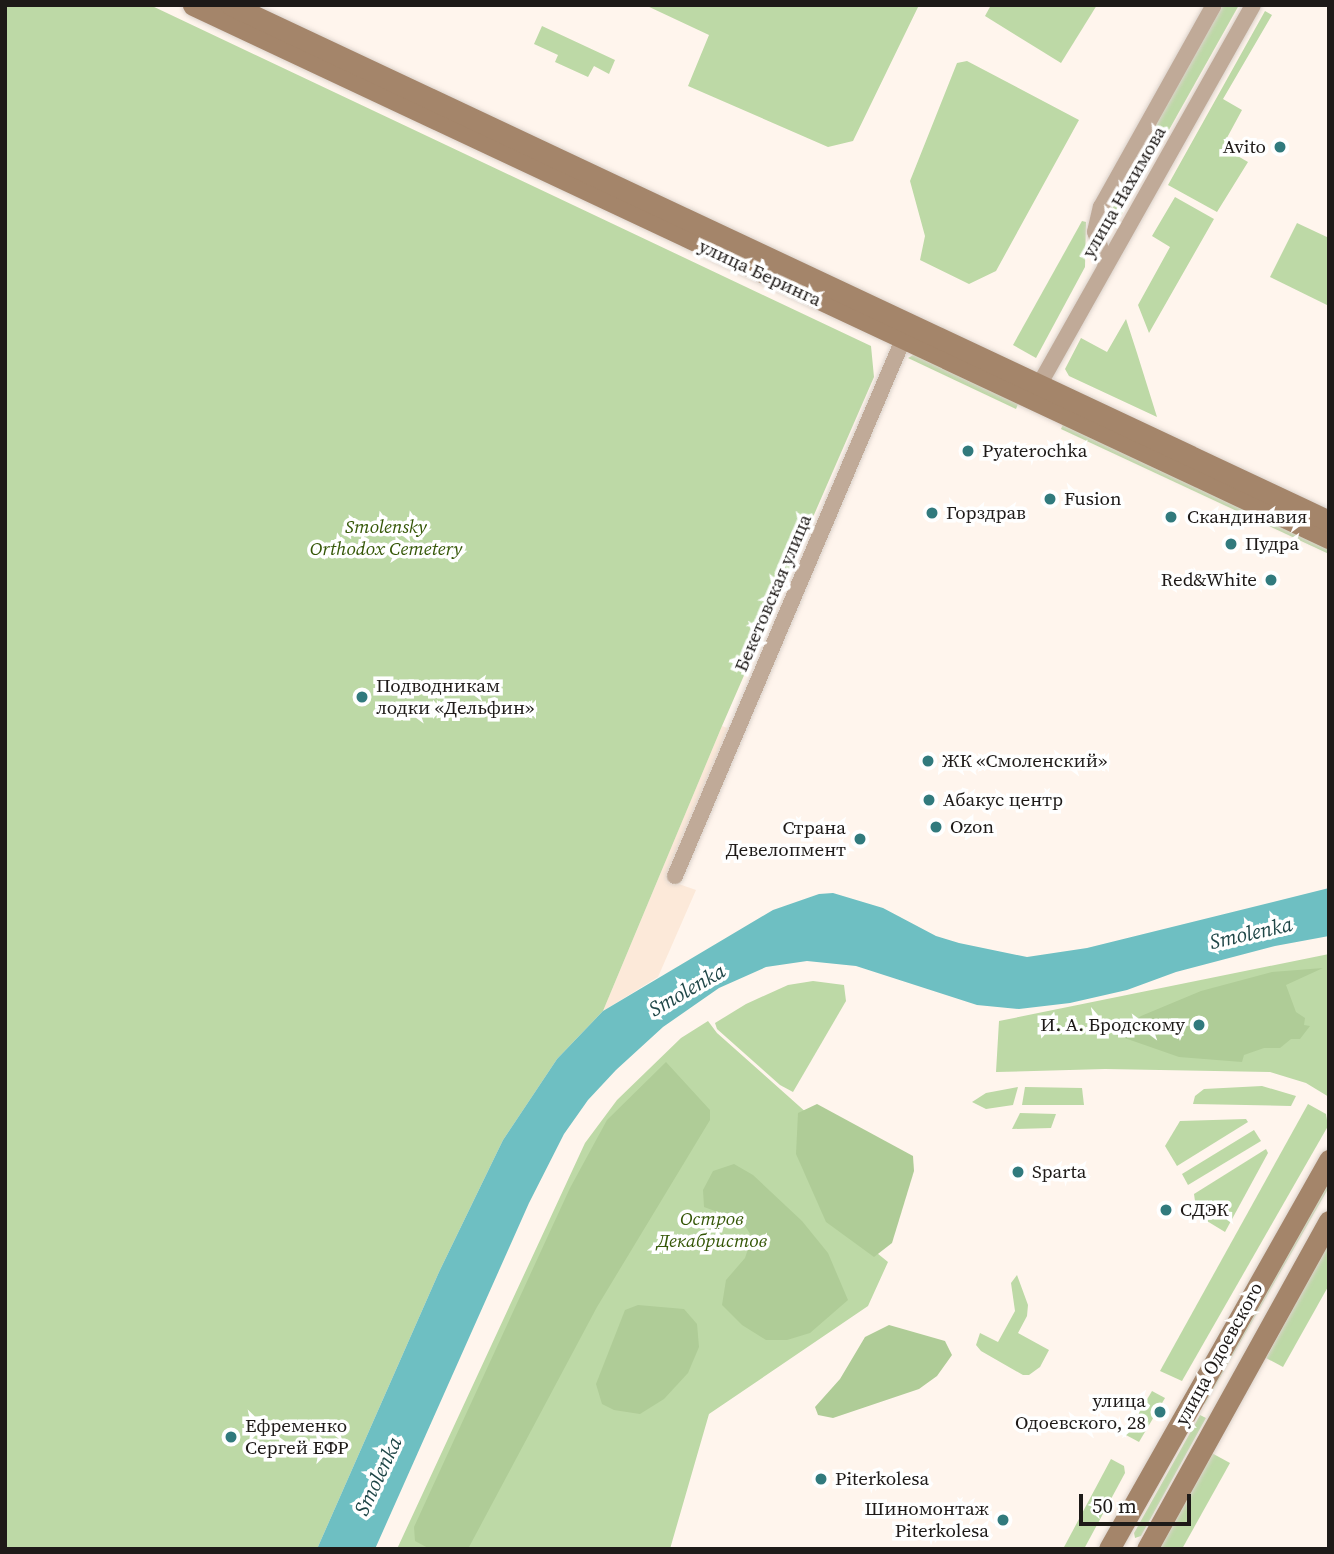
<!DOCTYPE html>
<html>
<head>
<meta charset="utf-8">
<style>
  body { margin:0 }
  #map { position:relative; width:1334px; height:1554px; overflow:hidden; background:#fff5ed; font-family:"Source Serif 4",serif }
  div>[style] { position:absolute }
  .industrial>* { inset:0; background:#fce9d9 }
  .green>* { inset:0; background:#bdd9a6 }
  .forest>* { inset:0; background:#afcc97 }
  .water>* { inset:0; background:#6ebfc2 }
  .roads { filter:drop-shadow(0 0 2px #dbd2cb) drop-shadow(0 0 2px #dbd2cb) }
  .street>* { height:16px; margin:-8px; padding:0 8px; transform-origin:8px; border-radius:8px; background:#c0aa98 }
  .secondary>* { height:21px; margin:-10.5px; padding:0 10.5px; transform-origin:10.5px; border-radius:10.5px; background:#a4856a }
  .dots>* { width:19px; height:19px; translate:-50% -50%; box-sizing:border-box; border:4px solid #fff; border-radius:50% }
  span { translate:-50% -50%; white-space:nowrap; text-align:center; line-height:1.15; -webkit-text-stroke:7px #fff; paint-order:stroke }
  .poi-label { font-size:19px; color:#1e1a18 }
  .right { translate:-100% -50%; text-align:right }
  .left { translate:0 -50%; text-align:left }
  .street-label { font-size:19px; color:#1e1a18 }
  .park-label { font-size:19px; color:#355707; font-style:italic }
  .water-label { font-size:21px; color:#1f4647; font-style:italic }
  .frame { position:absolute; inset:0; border:7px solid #1e1a18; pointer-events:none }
  .scale { position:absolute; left:1079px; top:1494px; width:112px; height:32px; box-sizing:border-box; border:4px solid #1e1a18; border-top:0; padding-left:9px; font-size:21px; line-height:24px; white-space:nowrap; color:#1e1a18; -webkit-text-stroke:5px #fff; paint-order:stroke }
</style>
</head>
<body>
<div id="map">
  <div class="industrial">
    <i style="clip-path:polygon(722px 726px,738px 732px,673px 882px,696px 890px,658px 977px,603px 1011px)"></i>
  </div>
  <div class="green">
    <i style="clip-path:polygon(5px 5px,150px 5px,871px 346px,874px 377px,722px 726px,603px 1011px,557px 1059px,503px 1140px,439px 1272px,317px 1549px,5px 1549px)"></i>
    <i style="clip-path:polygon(645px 5px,919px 5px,853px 141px,828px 147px,688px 86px,709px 35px)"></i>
    <i style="clip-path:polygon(991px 5px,1097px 5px,1061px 63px,985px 16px)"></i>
    <i style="clip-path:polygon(1223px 5px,1239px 5px,1114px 228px,1107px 231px,1104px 229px,1106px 211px)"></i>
    <i style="clip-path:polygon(1265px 11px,1272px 15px,1223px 99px,1242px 110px,1222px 147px,1248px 162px,1217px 212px,1168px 185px)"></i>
    <i style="clip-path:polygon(542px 26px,615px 60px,609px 74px,594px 66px,588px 77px,555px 62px,558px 55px,534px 44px)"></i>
    <i style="clip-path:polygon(967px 61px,1079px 120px,996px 271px,969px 284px,920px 260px,925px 236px,910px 181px,957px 63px)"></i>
    <i style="clip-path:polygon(1175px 197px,1214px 219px,1149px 333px,1138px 305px,1170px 247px,1152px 236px)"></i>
    <i style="clip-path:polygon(1082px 221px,1086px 222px,1085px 267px,1036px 358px,1013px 345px)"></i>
    <i style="clip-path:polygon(1297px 223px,1329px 238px,1329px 306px,1270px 277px)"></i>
    <i style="clip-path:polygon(1126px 319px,1137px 353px,1157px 417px,1069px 376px,1065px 369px,1081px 338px,1107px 352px)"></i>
    <i style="clip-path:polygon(915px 354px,1018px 404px,1016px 409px,908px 358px)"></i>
    <i style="clip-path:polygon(1064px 422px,1329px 547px,1329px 554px,1061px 429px)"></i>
    <i style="clip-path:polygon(1329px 954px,1329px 1097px,1306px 1083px,1270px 1072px,1105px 1069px,996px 1072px,999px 1021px)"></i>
    <i style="clip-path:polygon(813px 981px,844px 985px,846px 1001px,793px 1092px,780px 1085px,717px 1029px,715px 1023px,746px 1004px,788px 985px)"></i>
    <i style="clip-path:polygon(708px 1021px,717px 1033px,882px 1180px,872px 1249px,888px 1262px,868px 1306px,709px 1414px,670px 1549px,397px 1549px,585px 1143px,617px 1100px,681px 1038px)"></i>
    <i style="clip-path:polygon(1262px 1086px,1296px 1096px,1291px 1106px,1193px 1104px,1195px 1096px,1204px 1089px)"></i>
    <i style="clip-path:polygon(1018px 1087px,1013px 1105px,986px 1109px,972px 1102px,986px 1093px)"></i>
    <i style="clip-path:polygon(1025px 1087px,1082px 1088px,1084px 1105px,1022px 1105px)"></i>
    <i style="clip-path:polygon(1308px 1104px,1326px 1114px,1328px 1126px,1182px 1381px,1160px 1371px)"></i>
    <i style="clip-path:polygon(1020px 1113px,1056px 1114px,1051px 1128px,1012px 1129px)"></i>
    <i style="clip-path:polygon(1246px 1119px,1248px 1122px,1177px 1166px,1165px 1146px,1180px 1121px)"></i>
    <i style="clip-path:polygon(1254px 1130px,1261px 1141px,1188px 1185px,1182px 1174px)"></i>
    <i style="clip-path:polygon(1266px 1149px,1268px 1153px,1225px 1232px,1197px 1215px,1194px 1194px)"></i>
    <i style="clip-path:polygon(1329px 1179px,1329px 1187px,1205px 1404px,1200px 1402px)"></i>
    <i style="clip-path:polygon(1329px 1242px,1329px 1285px,1283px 1367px,1266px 1358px)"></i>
    <i style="clip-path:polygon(1017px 1275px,1028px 1305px,1027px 1316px,1018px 1333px,1049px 1350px,1040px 1367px,1029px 1375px,1023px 1375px,981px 1351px,976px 1345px,980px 1333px,998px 1342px,1015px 1311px,1011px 1283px)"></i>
    <i style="clip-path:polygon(1152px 1391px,1165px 1398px,1139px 1442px,1126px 1435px)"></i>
    <i style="clip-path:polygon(1200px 1415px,1206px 1418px,1141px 1536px,1135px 1538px,1134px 1533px)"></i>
    <i style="clip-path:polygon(1208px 1451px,1230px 1463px,1182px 1549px,1154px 1549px)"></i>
    <i style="clip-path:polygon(1111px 1459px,1124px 1466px,1125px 1473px,1084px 1549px,1063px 1549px)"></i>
  </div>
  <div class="forest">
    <i style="clip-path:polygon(1323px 968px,1286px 985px,1296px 1012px,1305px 1018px,1304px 1025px,1310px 1026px,1300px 1039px,1291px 1039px,1280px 1048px,1264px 1048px,1244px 1055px,1242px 1062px,1179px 1057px,1116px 1035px,1141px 1016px,1201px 991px,1272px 972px)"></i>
    <i style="clip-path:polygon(666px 1062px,710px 1110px,710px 1120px,597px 1307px,468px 1549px,430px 1549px,415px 1541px,414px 1527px,570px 1188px,607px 1120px)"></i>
    <i style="clip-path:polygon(817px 1104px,913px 1156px,914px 1171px,892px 1243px,874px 1257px,826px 1222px,796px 1154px,798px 1113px)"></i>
    <i style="clip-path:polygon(734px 1164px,753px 1175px,802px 1221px,828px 1253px,848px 1300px,810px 1333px,787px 1340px,766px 1340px,742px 1325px,722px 1305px,726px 1280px,745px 1258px,752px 1237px,742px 1221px,704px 1207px,703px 1190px,713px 1171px)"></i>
    <i style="clip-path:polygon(638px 1305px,684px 1309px,697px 1324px,699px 1347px,688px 1373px,664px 1399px,640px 1414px,614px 1410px,602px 1404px,596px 1384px,625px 1310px)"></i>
    <i style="clip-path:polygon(889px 1325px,945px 1341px,952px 1355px,937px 1376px,919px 1389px,833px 1418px,818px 1415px,815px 1407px,840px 1379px,865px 1337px)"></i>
  </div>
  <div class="water">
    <i style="clip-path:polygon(1329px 888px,1329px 936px,1275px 946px,1176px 972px,1127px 990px,1070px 1003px,1019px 1009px,977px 1005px,856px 966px,807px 961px,766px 967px,719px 988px,663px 1027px,616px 1070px,588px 1100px,564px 1134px,529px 1203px,375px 1549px,317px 1549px,439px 1272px,503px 1140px,557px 1059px,603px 1011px,773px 910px,819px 894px,833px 893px,883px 908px,936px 936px,959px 943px,1027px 957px,1087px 948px)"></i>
  </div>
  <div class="roads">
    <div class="street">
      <i style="left:1106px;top:265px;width:35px;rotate:-108deg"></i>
      <i style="left:1095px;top:232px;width:26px;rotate:-77deg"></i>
      <i style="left:1101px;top:207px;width:231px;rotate:-60.8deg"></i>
      <i style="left:1034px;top:394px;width:446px;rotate:-60.6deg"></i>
      <i style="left:675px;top:876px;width:595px;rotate:-66.97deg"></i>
    </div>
    <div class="secondary">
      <i style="left:193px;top:5px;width:1255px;rotate:25.14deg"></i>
      <i style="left:231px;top:5px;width:1213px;rotate:25.17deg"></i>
      <i style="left:1109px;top:1549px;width:447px;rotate:-60.5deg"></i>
      <i style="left:1147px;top:1549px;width:375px;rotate:-61deg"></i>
    </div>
  </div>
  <div class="dots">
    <i style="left:1280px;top:147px;background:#317a7d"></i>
    <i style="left:968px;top:451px;background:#317a7d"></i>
    <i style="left:1050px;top:499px;background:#317a7d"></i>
    <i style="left:932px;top:513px;background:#317a7d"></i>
    <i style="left:1171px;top:517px;background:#317a7d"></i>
    <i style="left:1231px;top:544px;background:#317a7d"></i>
    <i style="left:1271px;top:580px;background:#317a7d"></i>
    <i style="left:362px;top:697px;background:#317a7d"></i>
    <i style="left:928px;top:761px;background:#317a7d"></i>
    <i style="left:929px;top:800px;background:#317a7d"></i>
    <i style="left:936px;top:827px;background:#317a7d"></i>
    <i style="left:860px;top:839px;background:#317a7d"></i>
    <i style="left:1199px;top:1025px;background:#317a7d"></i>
    <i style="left:1018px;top:1172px;background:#317a7d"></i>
    <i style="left:1166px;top:1210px;background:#317a7d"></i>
    <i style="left:1160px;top:1412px;background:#317a7d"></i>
    <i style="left:231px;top:1437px;background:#317a7d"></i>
    <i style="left:821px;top:1479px;background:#317a7d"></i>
    <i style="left:1003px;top:1520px;background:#317a7d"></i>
  </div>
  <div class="poi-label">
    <span class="right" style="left:1266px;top:147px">Avito</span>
    <span class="left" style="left:982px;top:451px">Pyaterochka</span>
    <span class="left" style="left:1064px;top:499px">Fusion</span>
    <span class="left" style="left:946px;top:513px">Горздрав</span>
    <span class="left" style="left:1187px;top:517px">Скандинавия</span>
    <span class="left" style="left:1245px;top:544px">Пудра</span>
    <span class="right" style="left:1257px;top:580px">Red&amp;White</span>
    <span class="left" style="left:376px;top:697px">Подводникам<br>лодки «Дельфин»</span>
    <span class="left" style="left:942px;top:761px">ЖК «Смоленский»</span>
    <span class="left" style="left:943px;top:800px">Абакус центр</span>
    <span class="left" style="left:950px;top:827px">Ozon</span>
    <span class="right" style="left:846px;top:839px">Страна<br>Девелопмент</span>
    <span class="right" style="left:1185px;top:1025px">И. А. Бродскому</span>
    <span class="left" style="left:1032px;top:1172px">Sparta</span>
    <span class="left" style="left:1180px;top:1210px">СДЭК</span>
    <span class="right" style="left:1146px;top:1412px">улица<br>Одоевского, 28</span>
    <span class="left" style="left:245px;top:1437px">Ефременко<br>Сергей ЕФР</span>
    <span class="left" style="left:835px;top:1479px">Piterkolesa</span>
    <span class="right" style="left:989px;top:1520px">Шиномонтаж<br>Piterkolesa</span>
  </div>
  <div class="street-label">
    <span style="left:1124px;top:192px;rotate:-60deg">улица Нахимова</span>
    <span style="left:760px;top:273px;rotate:25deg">улица Беринга</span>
    <span style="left:773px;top:593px;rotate:-67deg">Бекетовская улица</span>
    <span style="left:1219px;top:1354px;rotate:-61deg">улица Одоевского</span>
  </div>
  <div class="park-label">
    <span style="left:386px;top:538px">Smolensky<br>Orthodox Cemetery</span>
    <span style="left:712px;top:1230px">Остров<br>Декабристов</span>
  </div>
  <div class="water-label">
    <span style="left:1251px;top:933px;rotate:-13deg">Smolenka</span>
    <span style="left:687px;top:990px;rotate:-30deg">Smolenka</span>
    <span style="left:378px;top:1476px;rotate:-65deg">Smolenka</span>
  </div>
  <div class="frame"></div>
  <div class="scale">50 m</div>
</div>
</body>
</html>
